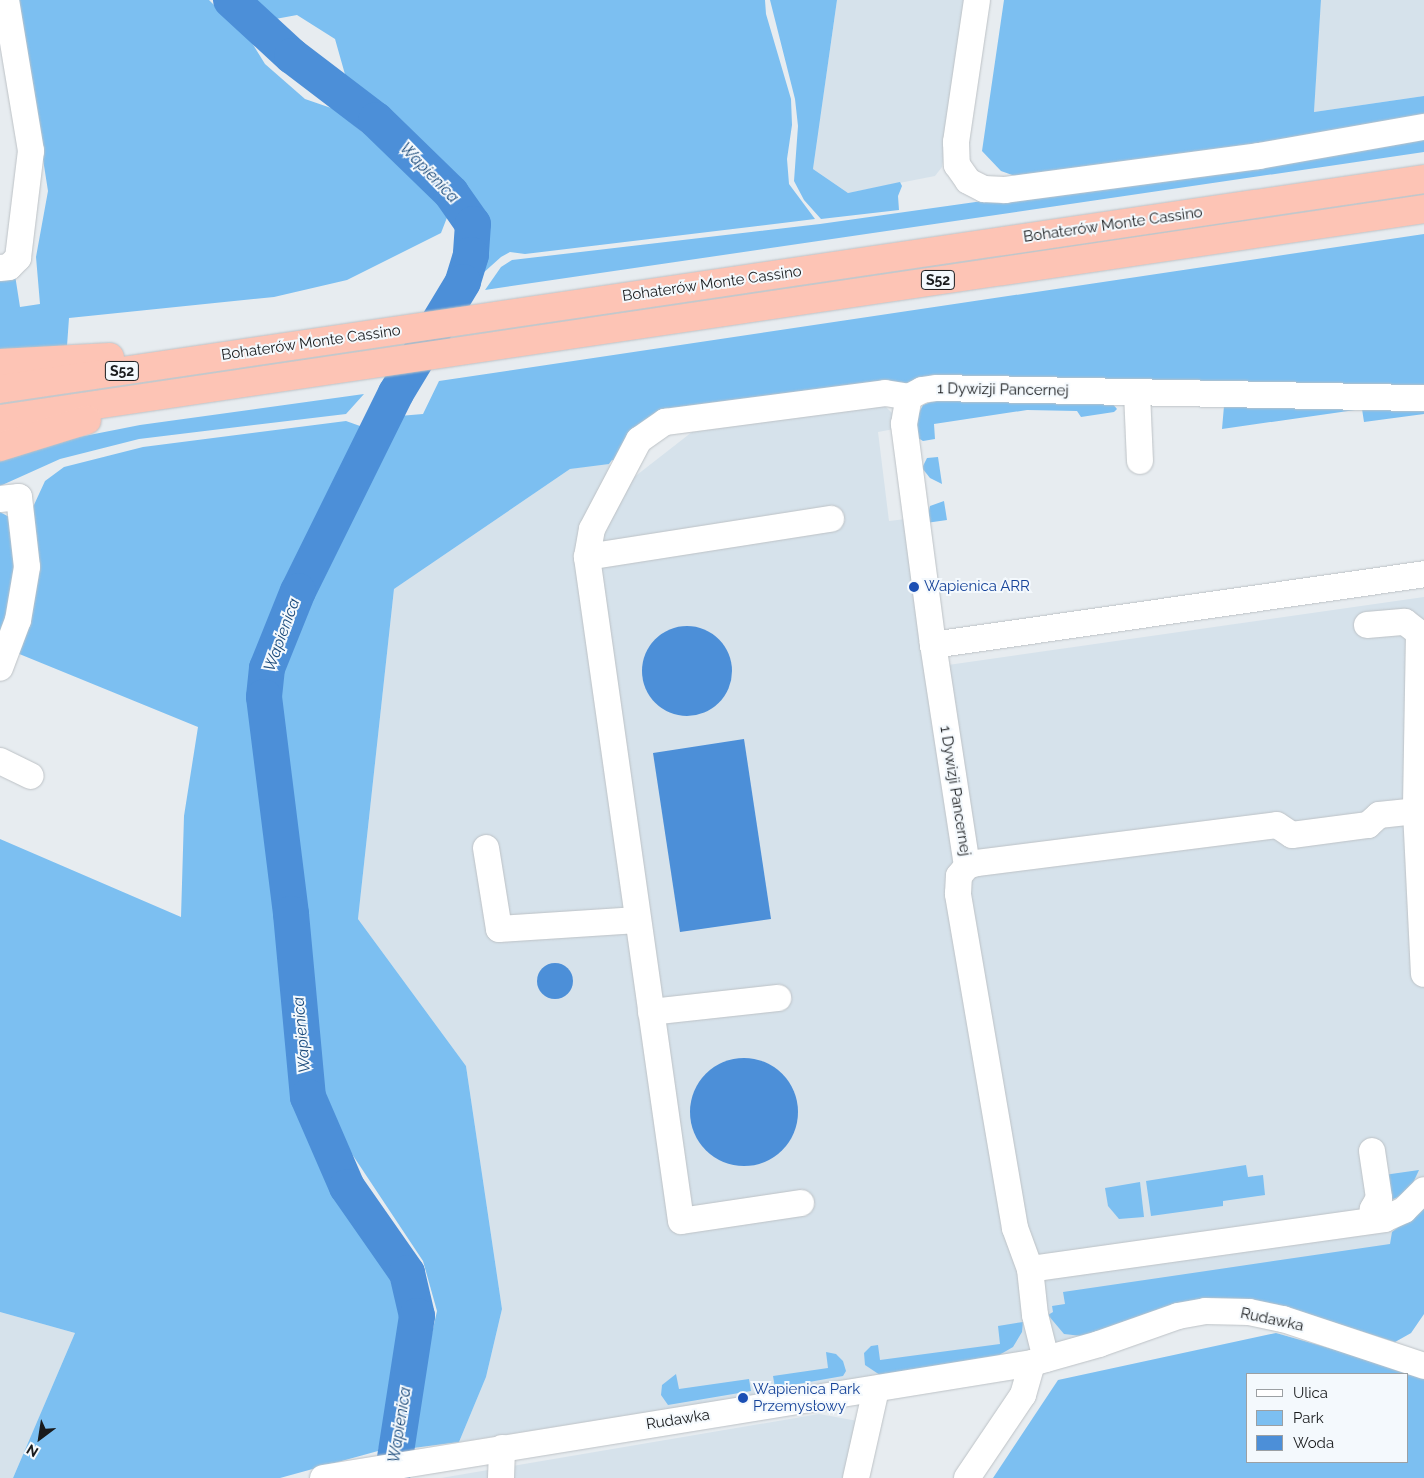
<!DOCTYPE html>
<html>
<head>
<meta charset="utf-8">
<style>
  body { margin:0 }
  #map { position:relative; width:1424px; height:1478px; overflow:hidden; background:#e7ecf0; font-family:Raleway,sans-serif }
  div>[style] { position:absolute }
  .built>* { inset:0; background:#d6e2eb }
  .green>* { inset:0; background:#7cbff1 }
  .water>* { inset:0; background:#4c8fd8 }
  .round { border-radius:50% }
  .river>* { height:36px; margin:-18px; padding:0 18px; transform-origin:18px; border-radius:18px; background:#4c8fd8 }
  .roads { filter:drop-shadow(0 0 1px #bdc2c6) drop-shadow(0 0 1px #bdc2c6) }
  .minor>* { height:26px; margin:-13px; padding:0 13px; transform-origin:13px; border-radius:13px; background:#fff }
  .highway>* { height:28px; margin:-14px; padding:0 14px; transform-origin:14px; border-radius:14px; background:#fdc4b5 }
  .dots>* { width:14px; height:14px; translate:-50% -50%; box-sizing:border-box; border:2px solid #f4f9fd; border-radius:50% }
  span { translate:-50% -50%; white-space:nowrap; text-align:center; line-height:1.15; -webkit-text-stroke:4px #f4f9fd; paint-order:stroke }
  .shield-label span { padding:1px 4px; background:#f4f9fd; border:1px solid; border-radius:4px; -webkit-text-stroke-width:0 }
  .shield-label { font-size:14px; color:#191b1d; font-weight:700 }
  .street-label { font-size:15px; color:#191b1d }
  .transit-label { font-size:15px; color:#164399 }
  .left { translate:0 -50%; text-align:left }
  .water-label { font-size:16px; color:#1b4a7a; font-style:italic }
  .legend { position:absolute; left:1246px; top:1373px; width:162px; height:90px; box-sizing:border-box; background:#f4f9fd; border:1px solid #9ca0a3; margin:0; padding:6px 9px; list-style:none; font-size:15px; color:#191b1d }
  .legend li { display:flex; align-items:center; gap:10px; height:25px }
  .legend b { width:25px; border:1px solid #9ca0a3 }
  .north { position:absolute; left:15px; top:1413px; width:50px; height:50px; -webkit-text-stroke:4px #f4f9fd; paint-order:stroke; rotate:211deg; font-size:14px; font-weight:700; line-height:20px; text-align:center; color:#191b1d }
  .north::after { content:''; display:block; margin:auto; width:18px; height:22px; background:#191b1d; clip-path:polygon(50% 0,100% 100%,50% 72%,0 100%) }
</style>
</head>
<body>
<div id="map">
  <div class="built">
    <i style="clip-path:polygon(837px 0,969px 0,942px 167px,935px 176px,848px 193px,813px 169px)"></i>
    <i style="clip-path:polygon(1321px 0,1424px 0,1424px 96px,1314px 112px)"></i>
    <i style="clip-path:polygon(883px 404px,892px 413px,894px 429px,878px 432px,889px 521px,906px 519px,927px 668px,1424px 597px,1424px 1314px,1411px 1333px,1395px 1342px,1275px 1304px,994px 1358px,459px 1442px,486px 1377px,502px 1309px,466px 1066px,358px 919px,394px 589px,570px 469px,607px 463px,633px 478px,692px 432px)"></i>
    <i style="clip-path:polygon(0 1312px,75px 1333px,13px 1478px,0 1478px)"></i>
    <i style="clip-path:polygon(819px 1414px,880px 1425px,866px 1478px,441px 1478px)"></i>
  </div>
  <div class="green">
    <i style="clip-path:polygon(18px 0,209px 0,252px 43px,265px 64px,305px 99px,334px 109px,403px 165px,448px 215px,441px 233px,347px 280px,274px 297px,69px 318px,67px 346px,0 353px,0 278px,15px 275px,20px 307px,40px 304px,36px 257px,48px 191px)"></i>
    <i style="clip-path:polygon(245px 0,765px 0,766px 14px,791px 99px,792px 125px,787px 159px,789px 184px,815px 219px,525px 254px,510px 252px,501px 257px,472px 283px,483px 240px,477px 213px,450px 181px,348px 85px,335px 39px,297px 15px,270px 20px)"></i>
    <i style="clip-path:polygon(770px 0,837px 0,813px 169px,848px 193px,900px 182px,902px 186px,898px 196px,899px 210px,821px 219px,804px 200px,794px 181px,798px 126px,795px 99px)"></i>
    <i style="clip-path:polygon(1004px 0,1321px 0,1314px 112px,1424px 96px,1424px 120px,1421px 124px,1015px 176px,1001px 171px,982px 151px)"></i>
    <i style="clip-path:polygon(1424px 133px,1424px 152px,485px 290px,501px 267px,512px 260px,820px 224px,1259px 162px)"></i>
    <i style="clip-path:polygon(1424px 234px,1424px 390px,915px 382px,684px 412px,617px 462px,612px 460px,609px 464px,570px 469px,394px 589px,358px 919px,466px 1066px,502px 1309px,486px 1377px,459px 1442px,406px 1449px,437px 1311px,423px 1261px,346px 1145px,324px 1090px,306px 909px,276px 702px,285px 656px,301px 614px,399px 416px,423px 414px,439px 381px)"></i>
    <i style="clip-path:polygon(364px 394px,346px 414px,139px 439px,60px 459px,0 486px,0 460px,69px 439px,140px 425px)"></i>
    <i style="clip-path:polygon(936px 400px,1111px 402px,1117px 409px,1114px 412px,1081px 417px,1077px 411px,1027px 410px,934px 424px,935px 439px,923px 441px,918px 438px,913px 424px,923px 405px)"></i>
    <i style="clip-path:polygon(1224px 406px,1424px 408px,1424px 414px,1364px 422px,1362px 409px,1222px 429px)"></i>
    <i style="clip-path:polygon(346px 421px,360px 426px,359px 440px,255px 653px,252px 700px,291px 1085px,304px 1131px,331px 1182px,385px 1264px,400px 1309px,400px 1363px,378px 1451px,280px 1478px,13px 1478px,75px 1333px,0 1312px,0 839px,181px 917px,184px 816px,198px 727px,12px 651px,33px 507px,45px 481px,64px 467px,143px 447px)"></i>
    <i style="clip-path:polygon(938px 457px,942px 484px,930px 478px,922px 468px,927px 458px)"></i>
    <i style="clip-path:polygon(944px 501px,947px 520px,926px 523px,930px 506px)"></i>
    <i style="clip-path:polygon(0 512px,11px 518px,20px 559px,0 652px)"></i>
    <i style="clip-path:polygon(1246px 1165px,1248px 1177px,1263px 1175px,1265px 1195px,1223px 1201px,1223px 1206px,1151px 1216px,1146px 1181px)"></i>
    <i style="clip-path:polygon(1419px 1170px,1413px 1183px,1400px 1196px,1387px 1202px,1384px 1175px)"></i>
    <i style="clip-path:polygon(1140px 1182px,1144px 1217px,1119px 1219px,1108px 1206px,1105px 1188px)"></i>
    <i style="clip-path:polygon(1424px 1207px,1424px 1314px,1411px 1333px,1395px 1342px,1275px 1304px,1091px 1337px,1064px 1334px,1048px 1315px,1053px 1312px,1052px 1306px,1065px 1304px,1063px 1292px,1390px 1244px,1392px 1232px)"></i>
    <i style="clip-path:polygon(1023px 1322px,1022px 1332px,1013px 1347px,994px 1358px,880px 1375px,865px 1365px,864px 1353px,871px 1346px,878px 1345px,880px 1360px,1000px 1344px,998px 1326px)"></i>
    <i style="clip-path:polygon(evenodd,1276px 1333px,1424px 1375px,1424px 1478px,993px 1478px,1058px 1380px,1276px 1333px,1248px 1374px,1408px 1374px,1408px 1462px,1248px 1462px,1248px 1374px)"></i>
    <i style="clip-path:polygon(826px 1352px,836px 1354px,843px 1361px,846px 1371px,843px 1376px,775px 1388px,773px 1376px,828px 1368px)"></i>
    <i style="clip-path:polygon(676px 1374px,679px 1389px,749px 1379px,751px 1391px,668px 1405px,661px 1395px,662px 1385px)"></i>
  </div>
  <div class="water">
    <i class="round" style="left:642px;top:626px;width:90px;height:90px"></i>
    <i style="clip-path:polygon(744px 739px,771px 919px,680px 932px,653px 753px)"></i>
    <i class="round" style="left:537px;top:963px;width:36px;height:36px"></i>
    <i class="round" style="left:690px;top:1058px;width:108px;height:108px"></i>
  </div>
  <div class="river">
    <i style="left:231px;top:0;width:83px;rotate:42.6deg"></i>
    <i style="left:292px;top:56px;width:106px;rotate:37.3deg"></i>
    <i style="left:376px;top:120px;width:105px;rotate:44.2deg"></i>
    <i style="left:451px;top:193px;width:38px;rotate:55deg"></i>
    <i style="left:473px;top:224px;width:31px;rotate:94deg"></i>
    <i style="left:471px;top:255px;width:28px;rotate:107deg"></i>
    <i style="left:463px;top:282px;width:130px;rotate:121.1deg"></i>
    <i style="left:396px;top:393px;width:221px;rotate:116.3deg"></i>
    <i style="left:298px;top:591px;width:83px;rotate:111.9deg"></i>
    <i style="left:267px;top:668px;width:29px;rotate:96deg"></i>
    <i style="left:264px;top:697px;width:219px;rotate:82.9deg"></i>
    <i style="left:291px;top:914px;width:184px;rotate:84.7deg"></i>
    <i style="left:308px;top:1097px;width:98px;rotate:66.6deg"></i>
    <i style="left:347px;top:1187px;width:105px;rotate:55.1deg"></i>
    <i style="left:407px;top:1273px;width:44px;rotate:76.9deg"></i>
    <i style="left:417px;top:1316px;width:164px;rotate:98.8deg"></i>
  </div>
  <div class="roads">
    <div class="minor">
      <i style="left:977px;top:0;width:144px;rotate:98.4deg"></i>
      <i style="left:956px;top:142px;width:23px;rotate:88deg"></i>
      <i style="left:957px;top:165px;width:19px;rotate:55deg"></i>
      <i style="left:968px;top:181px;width:18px;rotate:27deg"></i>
      <i style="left:984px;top:189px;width:21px;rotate:3deg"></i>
      <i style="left:1005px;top:190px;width:256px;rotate:-7.6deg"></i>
      <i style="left:1259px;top:156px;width:168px;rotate:-10deg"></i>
      <i style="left:0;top:268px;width:9px;rotate:-6deg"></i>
      <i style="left:9px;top:267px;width:13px;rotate:-45deg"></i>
      <i style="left:18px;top:258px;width:108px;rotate:-83.1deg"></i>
      <i style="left:31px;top:151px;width:153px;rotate:-99.4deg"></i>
      <i style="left:1137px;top:393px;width:68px;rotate:87.5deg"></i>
      <i style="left:0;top:499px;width:19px;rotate:-6deg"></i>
      <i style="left:19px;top:497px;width:70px;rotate:83.5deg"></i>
      <i style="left:27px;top:567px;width:54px;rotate:99.6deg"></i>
      <i style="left:18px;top:620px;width:51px;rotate:110.6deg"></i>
      <i style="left:587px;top:557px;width:247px;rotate:-8.9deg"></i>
      <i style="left:1367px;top:625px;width:38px;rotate:-5deg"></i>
      <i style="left:1405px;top:622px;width:18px;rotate:38deg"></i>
      <i style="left:1419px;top:633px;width:178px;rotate:91deg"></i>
      <i style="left:1416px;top:811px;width:163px;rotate:87.2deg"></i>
      <i style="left:933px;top:645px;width:496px;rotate:-8.2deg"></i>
      <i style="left:0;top:761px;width:34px;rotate:26deg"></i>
      <i style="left:486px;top:848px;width:82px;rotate:80.9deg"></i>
      <i style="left:499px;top:929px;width:139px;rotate:-3.7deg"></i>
      <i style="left:967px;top:866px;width:224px;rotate:-98.7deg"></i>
      <i style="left:933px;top:645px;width:223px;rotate:-97.5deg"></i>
      <i style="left:904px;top:424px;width:27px;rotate:-80deg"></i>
      <i style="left:909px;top:397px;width:15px;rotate:-28deg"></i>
      <i style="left:922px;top:390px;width:15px;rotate:-8deg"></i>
      <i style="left:937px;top:388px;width:487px;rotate:1.2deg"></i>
      <i style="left:651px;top:1012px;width:128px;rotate:-6.3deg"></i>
      <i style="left:1372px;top:1151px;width:48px;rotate:81.5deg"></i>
      <i style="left:1379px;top:1198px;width:13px;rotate:119deg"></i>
      <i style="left:1373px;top:1209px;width:11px;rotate:80deg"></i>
      <i style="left:801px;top:1203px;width:121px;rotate:171.5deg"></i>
      <i style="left:681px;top:1221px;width:671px;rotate:-98.06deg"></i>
      <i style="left:587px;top:557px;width:28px;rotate:-80deg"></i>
      <i style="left:592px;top:529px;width:101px;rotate:-62.2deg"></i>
      <i style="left:639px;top:440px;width:32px;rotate:-35deg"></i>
      <i style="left:665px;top:422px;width:222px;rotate:-7.5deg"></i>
      <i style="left:885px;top:393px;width:24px;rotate:9deg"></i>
      <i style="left:1030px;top:1269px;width:358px;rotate:-8deg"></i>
      <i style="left:1384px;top:1219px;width:22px;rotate:-24deg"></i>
      <i style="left:1404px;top:1210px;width:28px;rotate:-45deg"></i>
      <i style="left:1046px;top:1359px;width:45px;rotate:-104deg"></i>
      <i style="left:1035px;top:1315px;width:46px;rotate:-96.2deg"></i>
      <i style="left:1030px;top:1269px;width:44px;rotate:-110.1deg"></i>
      <i style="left:1015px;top:1228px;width:339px;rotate:-99.7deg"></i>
      <i style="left:958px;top:894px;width:18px;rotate:-87deg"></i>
      <i style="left:959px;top:876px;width:13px;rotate:-51deg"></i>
      <i style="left:967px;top:866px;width:10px;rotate:-17deg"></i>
      <i style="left:977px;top:863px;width:302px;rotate:-7.2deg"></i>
      <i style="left:1277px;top:825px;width:18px;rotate:34deg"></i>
      <i style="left:1292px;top:835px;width:77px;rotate:-7.5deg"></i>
      <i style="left:1368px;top:825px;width:15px;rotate:-42deg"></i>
      <i style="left:1379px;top:815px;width:37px;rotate:-6deg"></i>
      <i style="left:323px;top:1478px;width:718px;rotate:-9.21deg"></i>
      <i style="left:1032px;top:1363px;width:70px;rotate:-15.8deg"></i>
      <i style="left:1099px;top:1344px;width:84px;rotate:-19.5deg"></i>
      <i style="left:1178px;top:1316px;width:27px;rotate:-10deg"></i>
      <i style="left:1205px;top:1311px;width:44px;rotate:1.3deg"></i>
      <i style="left:1249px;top:1312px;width:35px;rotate:12deg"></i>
      <i style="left:1283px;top:1319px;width:149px;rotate:18.4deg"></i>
      <i style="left:501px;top:1478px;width:30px;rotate:-88deg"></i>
      <i style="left:856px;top:1478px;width:91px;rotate:-77.3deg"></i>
      <i style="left:967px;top:1478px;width:100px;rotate:-56deg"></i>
      <i style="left:1023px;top:1395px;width:33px;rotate:-74deg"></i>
    </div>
    <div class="highway">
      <i style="left:0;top:363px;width:110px;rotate:-3.1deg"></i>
      <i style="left:0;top:389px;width:1439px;rotate:-8.39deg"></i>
      <i style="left:0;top:419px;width:1439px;rotate:-8.39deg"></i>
      <i style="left:0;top:447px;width:91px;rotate:-17.2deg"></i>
    </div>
  </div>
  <div class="dots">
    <i style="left:914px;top:587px;background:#1a4fb4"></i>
    <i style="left:743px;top:1398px;background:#1a4fb4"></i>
  </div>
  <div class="shield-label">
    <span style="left:938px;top:280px">S52</span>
    <span style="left:122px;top:371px">S52</span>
  </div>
  <div class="street-label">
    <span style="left:1113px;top:225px;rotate:-8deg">Bohaterów Monte Cassino</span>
    <span style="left:712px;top:284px;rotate:-8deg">Bohaterów Monte Cassino</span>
    <span style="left:311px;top:343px;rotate:-8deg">Bohaterów Monte Cassino</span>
    <span style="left:1003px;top:390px;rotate:1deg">1 Dywizji Pancernej</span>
    <span style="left:955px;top:791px;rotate:81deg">1 Dywizji Pancernej</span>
    <span style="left:1272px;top:1320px;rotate:12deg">Rudawka</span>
    <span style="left:678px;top:1420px;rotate:-9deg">Rudawka</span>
  </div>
  <div class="transit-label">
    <span class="left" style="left:924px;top:587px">Wapienica ARR</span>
    <span class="left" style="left:753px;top:1398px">Wapienica Park<br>Przemysłowy</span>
  </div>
  <div class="water-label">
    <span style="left:429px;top:173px;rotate:46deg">Wapienica</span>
    <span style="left:282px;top:635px;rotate:-70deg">Wapienica</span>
    <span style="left:302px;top:1035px;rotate:-95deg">Wapienica</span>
    <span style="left:400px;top:1425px;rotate:-81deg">Wapienica</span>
  </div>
  <ul class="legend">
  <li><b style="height:6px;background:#fff"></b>Ulica</li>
  <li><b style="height:14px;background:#7cbff1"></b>Park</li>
  <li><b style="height:14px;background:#4c8fd8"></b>Woda</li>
  </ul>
  <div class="north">N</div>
</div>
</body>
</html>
